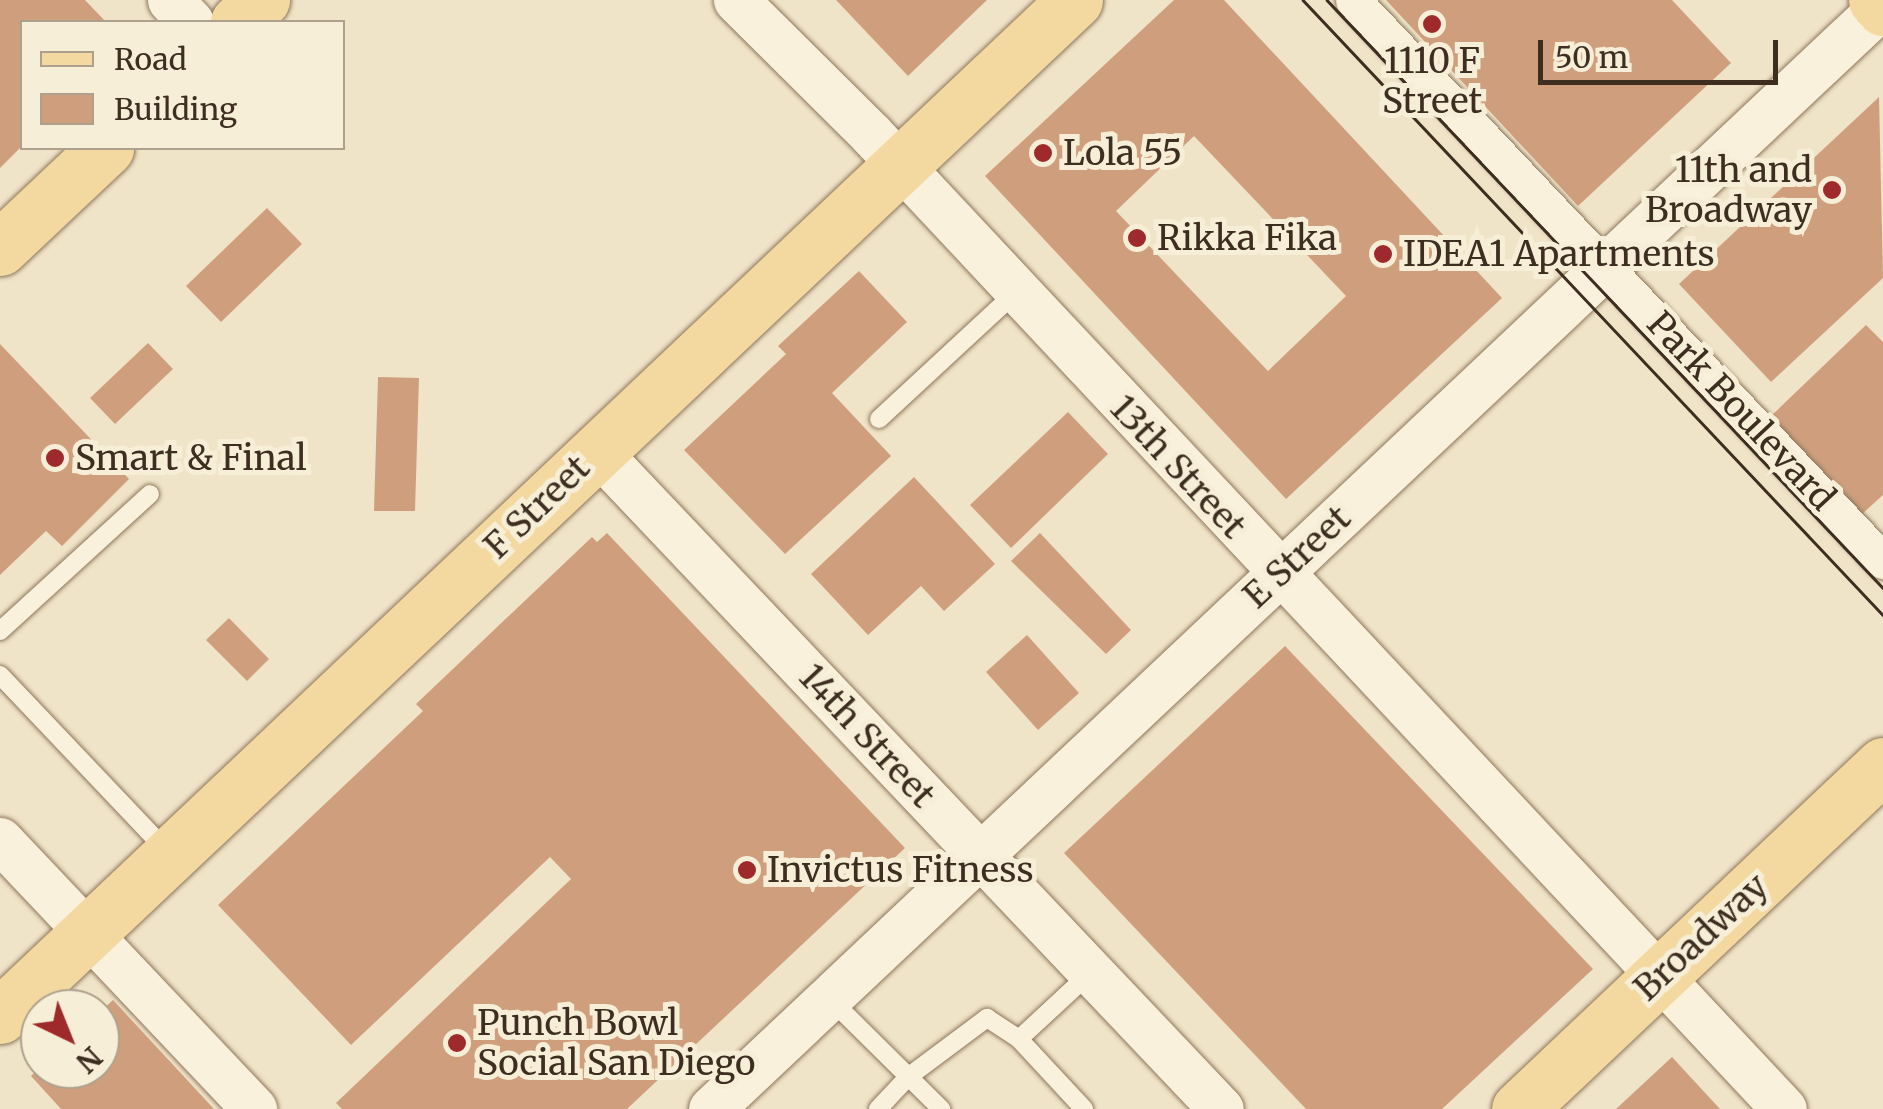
<!DOCTYPE html>
<html>
<head>
<meta charset="utf-8">
<style>
  body { margin:0 }
  #map { position:relative; width:1883px; height:1109px; overflow:hidden; background:#f0e4c8; font-family:Merriweather,serif }
  div>[style] { position:absolute }
  .building>* { inset:0; background:#cf9f7d }
  .roads { filter:drop-shadow(0 0 2px #8d765c) drop-shadow(0 0 2px #8d765c) }
  .service>* { height:18px; margin:-9px; padding:0 9px; transform-origin:9px; border-radius:9px; background:#faf1dc }
  .minor>* { height:35px; margin:-17.5px; padding:0 17.5px; transform-origin:17.5px; border-radius:17.5px; background:#faf1dc }
  .tertiary>* { height:45px; margin:-22.5px; padding:0 22.5px; transform-origin:22.5px; border-radius:22.5px; background:#faf1dc }
  .primary>* { height:55px; margin:-27.5px; padding:0 27.5px; transform-origin:27.5px; border-radius:27.5px; background:#f3d9a0 }
  .tram>* { height:2.5px; margin:-1.25px; padding:0 1.25px; transform-origin:1.25px; border-radius:1.25px; background:#3d2e20 }
  .dots>* { width:28px; height:28px; translate:-50% -50%; box-sizing:border-box; border:5px solid #f7eed8; border-radius:50% }
  span { translate:-50% -50%; white-space:nowrap; text-align:center; line-height:1.15; -webkit-text-stroke:10px #f7eed8; paint-order:stroke }
  .poi-label { font-size:35px; color:#3d2e20 }
  .left { translate:0 -50%; text-align:left }
  .right { translate:-100% -50%; text-align:right }
  .street-label { font-size:35px; color:#3d2e20 }
  .legend { position:absolute; left:20px; top:20px; width:325px; height:130px; box-sizing:border-box; background:#f7eed8; border:2px solid #ada18e; margin:0; padding:12px 18px; list-style:none; font-size:30px; color:#3d2e20 }
  .legend li { display:flex; align-items:center; gap:20px; height:50px }
  .legend b { width:50px; border:2px solid #ada18e }
  .north { position:absolute; left:20px; top:989px; width:100px; height:100px; box-sizing:border-box; background:#f7eed8; border:2px solid #ada18e; border-radius:50%; rotate:137deg; font-size:28px; font-weight:700; line-height:40px; text-align:center; color:#3d2e20 }
  .north::after { content:''; display:block; margin:auto; width:35px; height:45px; background:#9e2a2b; clip-path:polygon(50% 0,100% 100%,50% 72%,0 100%) }
  .scale { position:absolute; left:1538px; top:40px; width:240px; height:45px; box-sizing:border-box; border:5px solid #3d2e20; border-top:0; padding-left:12px; font-size:30px; line-height:35px; white-space:nowrap; color:#3d2e20; -webkit-text-stroke:8px #f7eed8; paint-order:stroke }
</style>
</head>
<body>
<div id="map">
  <div class="building">
    <i style="clip-path:polygon(0 0,85px 0,106px 22px,22px 22px,22px 146px,0 168px)"></i>
    <i style="clip-path:polygon(836px 0,987px 0,908px 76px)"></i>
    <i style="clip-path:polygon(evenodd,1174px 0,1224px 0,1502px 298px,1286px 499px,985px 176px,1174px 0,1194px 136px,1346px 296px,1268px 371px,1116px 211px,1194px 136px)"></i>
    <i style="clip-path:polygon(1386px 0,1672px 0,1731px 63px,1578px 206px)"></i>
    <i style="clip-path:polygon(1879px 97px,1883px 278px,1771px 382px,1679px 284px)"></i>
    <i style="clip-path:polygon(267px 208px,302px 244px,221px 322px,186px 286px)"></i>
    <i style="clip-path:polygon(859px 271px,907px 322px,832px 393px,891px 456px,785px 554px,684px 450px,786px 354px,778px 346px)"></i>
    <i style="clip-path:polygon(1866px 325px,1883px 342px,1883px 495px,1862px 514px,1770px 417px)"></i>
    <i style="clip-path:polygon(148px 343px,173px 369px,115px 424px,90px 398px)"></i>
    <i style="clip-path:polygon(0 344px,129px 479px,62px 546px,46px 531px,0 575px)"></i>
    <i style="clip-path:polygon(378px 377px,419px 378px,415px 511px,374px 511px)"></i>
    <i style="clip-path:polygon(1068px 412px,1108px 454px,1011px 548px,970px 505px)"></i>
    <i style="clip-path:polygon(914px 477px,995px 564px,944px 611px,921px 586px,868px 635px,811px 574px)"></i>
    <i style="clip-path:polygon(607px 533px,905px 848px,627px 1109px,342px 1109px,336px 1103px,571px 879px,550px 857px,351px 1045px,218px 905px,423px 711px,416px 704px,592px 537px,597px 542px)"></i>
    <i style="clip-path:polygon(1040px 533px,1131px 630px,1106px 654px,1011px 561px)"></i>
    <i style="clip-path:polygon(229px 618px,269px 659px,247px 681px,206px 640px)"></i>
    <i style="clip-path:polygon(1027px 635px,1079px 693px,1038px 730px,986px 672px)"></i>
    <i style="clip-path:polygon(1285px 646px,1593px 969px,1442px 1109px,1306px 1109px,1064px 853px)"></i>
    <i style="clip-path:polygon(113px 1000px,214px 1109px,61px 1109px,31px 1076px,38px 1069px,100px 1069px,100px 1012px)"></i>
    <i style="clip-path:polygon(1672px 1057px,1720px 1109px,1616px 1109px)"></i>
  </div>
  <div class="roads">
    <div class="service">
      <i style="left:879px;top:419px;width:184px;rotate:-42.8deg"></i>
      <i style="left:0;top:631px;width:203px;rotate:-42.4deg"></i>
      <i style="left:0;top:675px;width:244px;rotate:46.5deg"></i>
      <i style="left:829px;top:998px;width:158px;rotate:44.7deg"></i>
      <i style="left:878px;top:1109px;width:44px;rotate:-46.8deg"></i>
      <i style="left:908px;top:1077px;width:99px;rotate:-36.8deg"></i>
      <i style="left:987px;top:1018px;width:38px;rotate:33deg"></i>
      <i style="left:1084px;top:1109px;width:96px;rotate:-132.9deg"></i>
      <i style="left:1019px;top:1039px;width:98px;rotate:-42.9deg"></i>
    </div>
    <div class="minor">
      <i style="left:1353px;top:0;width:772px;rotate:46.63deg"></i>
    </div>
    <div class="tertiary">
      <i style="left:170px;top:0;width:30px;rotate:46deg"></i>
      <i style="left:736px;top:0;width:189px;rotate:44.8deg"></i>
      <i style="left:870px;top:133px;width:1337px;rotate:46.88deg"></i>
      <i style="left:596px;top:450px;width:908px;rotate:46.52deg"></i>
      <i style="left:0;top:840px;width:370px;rotate:46.6deg"></i>
      <i style="left:711px;top:1109px;width:1610px;rotate:-43.29deg"></i>
    </div>
    <div class="primary">
      <i style="left:1876px;top:0;width:11px;rotate:49deg"></i>
      <i style="left:238px;top:22px;width:33px;rotate:-43deg"></i>
      <i style="left:0;top:248px;width:146px;rotate:-43.3deg"></i>
      <i style="left:0;top:1016px;width:1479px;rotate:-43.38deg"></i>
      <i style="left:1519px;top:1109px;width:501px;rotate:-43.38deg"></i>
    </div>
  </div>
  <div class="tram">
    <i style="left:1303px;top:0;width:845px;rotate:46.68deg"></i>
    <i style="left:1327px;top:0;width:809px;rotate:46.6deg"></i>
  </div>
  <div class="dots">
    <i style="left:1432px;top:24px;background:#9e2a2b"></i>
    <i style="left:1043px;top:153px;background:#9e2a2b"></i>
    <i style="left:1832px;top:190px;background:#9e2a2b"></i>
    <i style="left:1137px;top:238px;background:#9e2a2b"></i>
    <i style="left:1383px;top:254px;background:#9e2a2b"></i>
    <i style="left:55px;top:458px;background:#9e2a2b"></i>
    <i style="left:747px;top:870px;background:#9e2a2b"></i>
    <i style="left:457px;top:1043px;background:#9e2a2b"></i>
  </div>
  <div class="poi-label">
    <span style="left:1432px;top:81px">1110 F<br>Street</span>
    <span class="left" style="left:1063px;top:153px">Lola 55</span>
    <span class="right" style="left:1812px;top:190px">11th and<br>Broadway</span>
    <span class="left" style="left:1157px;top:238px">Rikka Fika</span>
    <span class="left" style="left:1403px;top:254px">IDEA1 Apartments</span>
    <span class="left" style="left:75px;top:458px">Smart &amp; Final</span>
    <span class="left" style="left:767px;top:870px">Invictus Fitness</span>
    <span class="left" style="left:477px;top:1043px">Punch Bowl<br>Social San Diego</span>
  </div>
  <div class="street-label">
    <span style="left:1741px;top:411px;rotate:47deg">Park Boulevard</span>
    <span style="left:1178px;top:467px;rotate:47deg">13th Street</span>
    <span style="left:537px;top:507px;rotate:-44deg">F Street</span>
    <span style="left:1297px;top:557px;rotate:-43deg">E Street</span>
    <span style="left:867px;top:736px;rotate:47deg">14th Street</span>
    <span style="left:1701px;top:937px;rotate:-43deg">Broadway</span>
  </div>
  <ul class="legend">
  <li><b style="height:12px;background:#f3d9a0"></b>Road</li>
  <li><b style="height:28px;background:#cf9f7d"></b>Building</li>
  </ul>
  <div class="north">N</div>
  <div class="scale">50 m</div>
</div>
</body>
</html>
